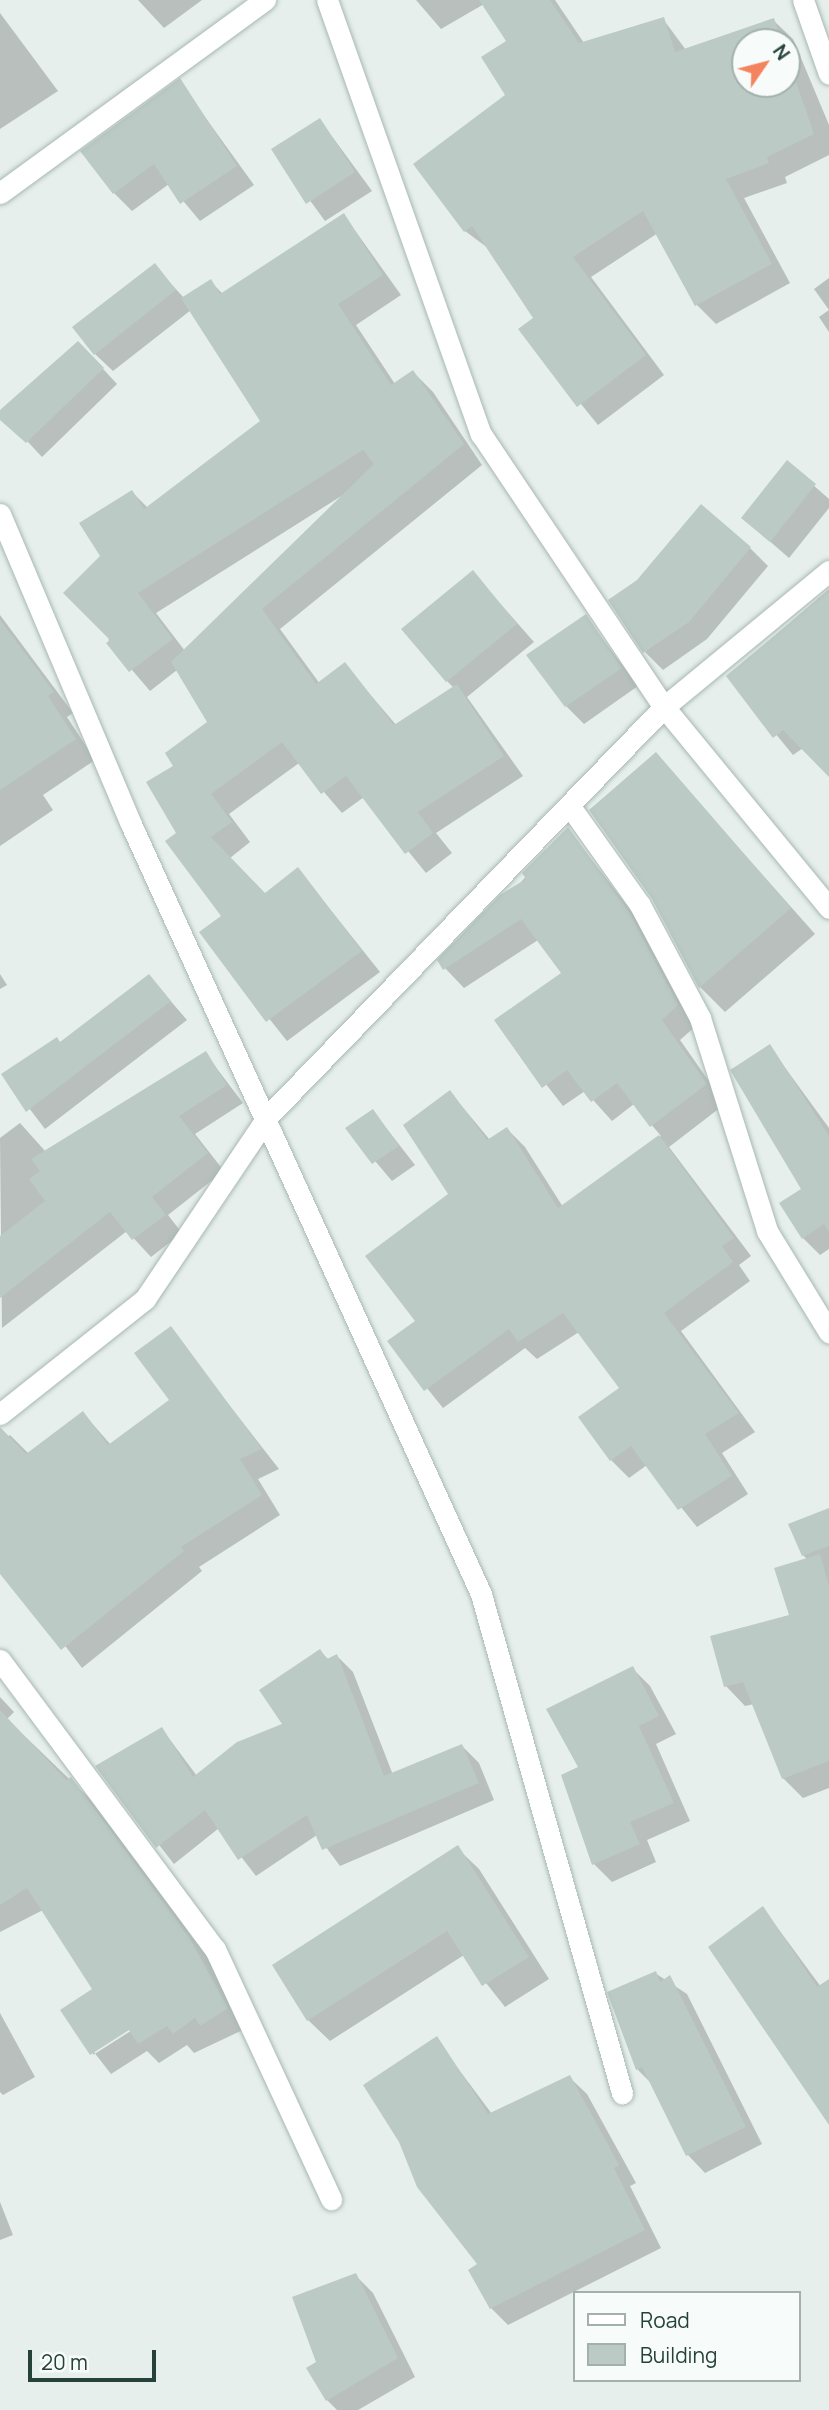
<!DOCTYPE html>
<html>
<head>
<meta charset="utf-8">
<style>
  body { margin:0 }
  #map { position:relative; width:829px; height:2410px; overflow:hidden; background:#e6efeb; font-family:Manrope,sans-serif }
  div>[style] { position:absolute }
  .shadow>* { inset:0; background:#0003 }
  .building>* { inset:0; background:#bbcac4 }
  .roads { filter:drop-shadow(0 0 2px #a8b8b2) drop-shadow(0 0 2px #a8b8b2) }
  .minor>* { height:21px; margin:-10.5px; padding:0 10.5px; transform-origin:10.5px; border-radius:10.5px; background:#fff }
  span { translate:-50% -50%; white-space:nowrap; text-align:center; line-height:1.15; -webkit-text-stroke:6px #f7fbf9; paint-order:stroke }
  .legend { position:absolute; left:573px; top:2291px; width:228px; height:91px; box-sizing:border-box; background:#f7fbf9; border:2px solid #a3b1ad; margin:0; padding:9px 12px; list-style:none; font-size:21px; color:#24423a }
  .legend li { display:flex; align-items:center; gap:14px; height:35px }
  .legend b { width:35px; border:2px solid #a3b1ad }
  .north { position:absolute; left:731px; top:28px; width:70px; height:70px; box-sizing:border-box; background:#f7fbf9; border:2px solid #a3b1ad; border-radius:50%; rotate:55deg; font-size:19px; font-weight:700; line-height:28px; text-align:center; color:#24423a }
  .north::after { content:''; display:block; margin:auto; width:24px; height:32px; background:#f4845f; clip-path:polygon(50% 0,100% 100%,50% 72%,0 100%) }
  .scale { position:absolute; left:28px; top:2350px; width:128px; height:32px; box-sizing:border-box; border:4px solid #24423a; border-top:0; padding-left:9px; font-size:21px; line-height:24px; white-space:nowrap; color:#24423a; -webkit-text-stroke:5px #f7fbf9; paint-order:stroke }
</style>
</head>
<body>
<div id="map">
  <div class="shadow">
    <i style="clip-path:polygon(138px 0,202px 0,164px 28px)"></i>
    <i style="clip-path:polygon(evenodd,416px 0,555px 0,584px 43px,663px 19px,686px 50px,773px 20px,793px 39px,829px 125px,829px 155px,785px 177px,787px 183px,744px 198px,790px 283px,716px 324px,697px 305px,658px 233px,591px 277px,664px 375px,598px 425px,521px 330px,535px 319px,488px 248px,465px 231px,415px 164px,508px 95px,508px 41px,484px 4px,441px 29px,416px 0,745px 42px,787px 42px,787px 84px,745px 84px,745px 42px)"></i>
    <i style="clip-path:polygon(0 13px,58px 91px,0 129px)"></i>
    <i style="clip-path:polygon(179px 81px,254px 185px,200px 221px,169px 184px,132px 211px,114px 193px)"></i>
    <i style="clip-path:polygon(320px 120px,372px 191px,325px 221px,273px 150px)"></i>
    <i style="clip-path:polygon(evenodd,344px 215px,401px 295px,356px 325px,395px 384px,413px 372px,433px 392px,482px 465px,280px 629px,320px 684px,345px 665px,397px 726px,454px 688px,447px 681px,473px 573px,534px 642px,467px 697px,523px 776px,436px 833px,452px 853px,426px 873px,364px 797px,342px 813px,299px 763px,229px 814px,250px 842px,230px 858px,265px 895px,298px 869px,380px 972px,287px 1041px,201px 933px,223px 917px,179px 833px,176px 766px,210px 723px,177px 670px,150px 691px,109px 643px,102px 556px,132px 492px,148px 508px,263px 421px,191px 310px,113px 371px,95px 354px,154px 265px,184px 298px,211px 282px,223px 294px,344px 215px,343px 495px,185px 651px,156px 613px,343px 495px)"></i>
    <i style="clip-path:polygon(829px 278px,829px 310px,814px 289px)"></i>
    <i style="clip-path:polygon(829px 310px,829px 332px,819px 317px)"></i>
    <i style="clip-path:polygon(93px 358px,117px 384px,42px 457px,0 412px)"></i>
    <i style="clip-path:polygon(787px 462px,829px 499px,829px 508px,789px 558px,743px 518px)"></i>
    <i style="clip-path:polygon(750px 548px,768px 566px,707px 639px,663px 670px,645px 652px)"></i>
    <i style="clip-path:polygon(829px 589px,829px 775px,803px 748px,793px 755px,728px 676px)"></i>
    <i style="clip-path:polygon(0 615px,73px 713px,67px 717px,95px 760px,43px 795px,53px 810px,0 846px)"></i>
    <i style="clip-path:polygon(586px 617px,638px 686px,584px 724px,566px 706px)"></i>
    <i style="clip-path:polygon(656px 755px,815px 934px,725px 1012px,700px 987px)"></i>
    <i style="clip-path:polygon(568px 829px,648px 933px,697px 1025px,680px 1040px,725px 1104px,669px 1147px,751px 1256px,739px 1265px,750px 1281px,681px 1331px,755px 1432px,722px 1453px,748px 1494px,697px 1527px,647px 1465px,629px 1478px,611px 1460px,621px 1388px,579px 1332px,537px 1359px,525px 1348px,443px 1408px,390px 1342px,417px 1321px,450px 1194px,450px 1092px,490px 1140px,507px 1129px,525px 1147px,563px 1207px,661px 1136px,634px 1104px,612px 1121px,585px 1091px,563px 1106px,496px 1020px,563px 973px,538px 940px,464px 988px,445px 968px)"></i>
    <i style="clip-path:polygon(0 974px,7px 985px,0 989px)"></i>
    <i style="clip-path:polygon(149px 976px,187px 1020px,45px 1129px,3px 1074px,61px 1044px)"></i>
    <i style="clip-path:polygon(770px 1047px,829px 1128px,829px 1249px,820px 1255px,803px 1238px,803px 1189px)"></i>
    <i style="clip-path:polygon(205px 1053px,243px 1103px,195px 1134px,224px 1171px,168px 1215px,182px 1233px,151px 1257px,127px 1231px,2px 1328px,0 1138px,20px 1123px,46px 1152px)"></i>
    <i style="clip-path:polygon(373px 1111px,415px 1165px,392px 1181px,348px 1129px)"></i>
    <i style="clip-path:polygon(170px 1329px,279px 1469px,258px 1479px,280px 1515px,199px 1567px,202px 1571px,82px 1668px,0 1560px,0 1443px,10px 1435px,29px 1454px,83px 1413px,111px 1445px,172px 1401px)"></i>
    <i style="clip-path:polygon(829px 1510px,829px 1788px,803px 1798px,783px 1778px,754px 1704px,745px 1706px,726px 1686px,791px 1617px,808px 1560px,803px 1555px)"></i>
    <i style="clip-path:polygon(320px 1651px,329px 1660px,337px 1656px,353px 1672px,393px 1775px,462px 1746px,479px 1763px,494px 1800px,340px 1866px,317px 1835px,256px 1876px,219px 1828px,174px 1864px,98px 1767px,162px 1729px,197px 1776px,285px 1725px)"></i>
    <i style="clip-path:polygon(632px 1668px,650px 1686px,676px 1734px,656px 1744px,690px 1821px,647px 1840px,656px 1862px,612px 1882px,594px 1864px)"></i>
    <i style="clip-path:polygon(evenodd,0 1697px,14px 1712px,7px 1719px,90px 1799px,209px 1959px,247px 2028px,194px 2053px,187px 2045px,159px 2063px,147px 2051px,111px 2074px,62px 2011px,94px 1990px,43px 1910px,0 1932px,0 1697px,135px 2024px,137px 2027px,93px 2055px,93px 2051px,135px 2024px)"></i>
    <i style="clip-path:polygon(457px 1848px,479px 1869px,549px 1979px,505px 2007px,464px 1955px,330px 2041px,308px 2020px)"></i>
    <i style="clip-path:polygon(763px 1908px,821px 1987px,829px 1981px,829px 2114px)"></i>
    <i style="clip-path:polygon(655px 1973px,687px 1994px,762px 2144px,705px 2173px,688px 2155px,653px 2085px,637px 2069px)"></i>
    <i style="clip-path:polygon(0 2013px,35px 2077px,3px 2095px,0 2092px)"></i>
    <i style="clip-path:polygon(436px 2039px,492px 2114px,569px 2077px,587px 2094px,636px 2183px,630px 2186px,661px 2248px,508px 2325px,491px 2308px,480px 2265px)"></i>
    <i style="clip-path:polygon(0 2202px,13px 2235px,0 2240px)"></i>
    <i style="clip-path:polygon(355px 2275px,373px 2293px,415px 2377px,358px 2410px,337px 2410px,327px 2400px,318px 2363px)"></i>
  </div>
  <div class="building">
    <i style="clip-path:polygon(479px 0,550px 0,579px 43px,664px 17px,675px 52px,774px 18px,782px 42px,745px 42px,745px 84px,787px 84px,787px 56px,814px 134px,767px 157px,769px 163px,726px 179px,772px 264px,695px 306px,643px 211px,573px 257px,646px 355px,577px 407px,518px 329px,533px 318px,472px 226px,464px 232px,413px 164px,505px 95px,481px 57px,506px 41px)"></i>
    <i style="clip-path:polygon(180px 78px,237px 166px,180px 204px,154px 164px,113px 194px,80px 151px)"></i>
    <i style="clip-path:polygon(320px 118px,355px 172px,306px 204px,271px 149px)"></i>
    <i style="clip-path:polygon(344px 213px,383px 275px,338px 304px,391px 385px,413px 370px,464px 444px,262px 609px,316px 684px,345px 662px,394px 725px,457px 684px,504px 756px,418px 812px,433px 833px,405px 854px,346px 776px,321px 794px,282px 742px,211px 794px,232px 822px,211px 837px,265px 893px,298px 867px,362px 951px,266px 1022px,199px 932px,221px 916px,165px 841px,176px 833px,146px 782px,173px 766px,165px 753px,207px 722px,171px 662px,374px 464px,363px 450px,138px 593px,173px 639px,129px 672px,106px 643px,110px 640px,63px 593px,100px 556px,79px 523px,132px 490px,144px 509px,260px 421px,181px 298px,211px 279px,220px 294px)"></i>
    <i style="clip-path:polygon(155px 263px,176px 290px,94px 355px,72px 327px)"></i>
    <i style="clip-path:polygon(78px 341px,104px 368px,26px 443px,0 420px,0 410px)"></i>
    <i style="clip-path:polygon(787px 460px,816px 484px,770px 542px,741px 518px)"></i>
    <i style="clip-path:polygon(701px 504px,751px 547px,689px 622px,643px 653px,608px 600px,637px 580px)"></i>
    <i style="clip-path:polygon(473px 570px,517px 624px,446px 682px,401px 629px)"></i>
    <i style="clip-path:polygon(829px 590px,829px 777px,783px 730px,773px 738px,726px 676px)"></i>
    <i style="clip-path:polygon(586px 614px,622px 668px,565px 707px,526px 655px)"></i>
    <i style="clip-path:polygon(0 620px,54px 692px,48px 696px,76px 739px,0 790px)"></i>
    <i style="clip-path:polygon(656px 752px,791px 908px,699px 988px,652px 899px,589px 810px)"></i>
    <i style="clip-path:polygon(568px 827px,629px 912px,678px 1005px,662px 1020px,707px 1084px,650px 1127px,617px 1083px,591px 1102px,567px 1070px,542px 1088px,494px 1020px,561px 973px,521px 919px,443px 970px,437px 960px,500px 895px,526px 879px,522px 873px)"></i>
    <i style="clip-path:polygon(149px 974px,171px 1001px,26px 1112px,1px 1074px,57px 1037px,60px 1042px)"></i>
    <i style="clip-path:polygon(770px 1044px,829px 1136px,829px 1232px,824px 1224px,802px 1239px,779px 1203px,801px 1189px,730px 1070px)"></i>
    <i style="clip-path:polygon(206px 1051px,227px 1085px,179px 1116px,208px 1153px,152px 1197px,166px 1215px,132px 1240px,110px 1212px,0 1298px,0 1236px,45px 1201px,29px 1179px,40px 1171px,31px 1159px)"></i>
    <i style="clip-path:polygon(450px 1090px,487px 1140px,507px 1127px,558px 1208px,659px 1135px,734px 1238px,722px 1246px,733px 1262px,664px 1313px,739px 1413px,705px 1434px,732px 1476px,678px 1510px,631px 1446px,610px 1461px,578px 1417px,619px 1388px,563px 1313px,518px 1342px,509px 1329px,424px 1391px,387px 1341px,415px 1321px,365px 1256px,448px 1194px,403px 1125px)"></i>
    <i style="clip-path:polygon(373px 1109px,399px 1146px,372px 1164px,345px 1128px)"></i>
    <i style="clip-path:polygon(171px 1326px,262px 1449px,240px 1459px,262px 1495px,181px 1547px,184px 1551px,61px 1650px,0 1574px,0 1427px,26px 1454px,83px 1411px,108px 1445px,169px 1400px,134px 1353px)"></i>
    <i style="clip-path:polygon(829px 1508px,829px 1546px,802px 1556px,788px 1524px)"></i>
    <i style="clip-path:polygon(820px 1554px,829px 1586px,829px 1761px,782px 1779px,743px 1682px,724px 1687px,710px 1636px,789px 1615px,774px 1568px)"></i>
    <i style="clip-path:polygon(320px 1649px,327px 1659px,337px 1654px,384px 1776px,462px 1744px,479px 1783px,322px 1850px,307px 1815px,238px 1860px,205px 1810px,156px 1848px,95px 1766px,162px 1727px,193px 1777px,237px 1742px,282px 1724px,259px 1690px)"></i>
    <i style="clip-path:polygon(633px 1666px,659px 1716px,639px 1726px,674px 1803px,630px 1822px,640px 1844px,592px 1865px,561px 1775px,578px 1767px,546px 1709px)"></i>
    <i style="clip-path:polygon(0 1710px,66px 1780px,71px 1777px,189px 1937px,228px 2008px,200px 2026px,195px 2018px,173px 2034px,167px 2026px,138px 2044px,129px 2030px,90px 2055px,60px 2010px,92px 1989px,27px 1888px,0 1905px)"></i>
    <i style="clip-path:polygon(458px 1845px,529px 1957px,482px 1986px,447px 1931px,307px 2021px,272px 1965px)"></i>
    <i style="clip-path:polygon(763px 1906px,817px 1987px,829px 1979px,829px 2125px,708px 1947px)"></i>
    <i style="clip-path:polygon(656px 1971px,660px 1982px,670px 1975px,746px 2127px,686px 2156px,642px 2067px,636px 2070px,607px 1992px)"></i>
    <i style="clip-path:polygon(437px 2036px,488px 2114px,570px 2075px,619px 2165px,614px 2168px,645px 2230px,490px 2309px,468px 2270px,477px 2264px,417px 2187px,399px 2142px,363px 2085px)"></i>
    <i style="clip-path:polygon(356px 2273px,398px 2358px,326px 2401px,306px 2368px,316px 2362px,292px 2297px)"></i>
  </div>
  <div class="roads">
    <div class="minor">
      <i style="left:327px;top:0;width:461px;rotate:70.5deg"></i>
      <i style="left:481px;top:434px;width:329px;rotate:56.2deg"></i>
      <i style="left:664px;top:707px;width:260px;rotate:50.6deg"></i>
      <i style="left:803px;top:0;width:78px;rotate:70.6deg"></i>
      <i style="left:0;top:193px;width:328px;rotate:-36.1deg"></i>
      <i style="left:0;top:514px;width:334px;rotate:67.1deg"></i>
      <i style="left:130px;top:822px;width:848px;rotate:65.55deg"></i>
      <i style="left:481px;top:1594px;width:519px;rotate:74.22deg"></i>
      <i style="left:569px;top:805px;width:123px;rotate:54.6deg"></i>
      <i style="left:640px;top:905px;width:128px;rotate:62deg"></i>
      <i style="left:700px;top:1018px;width:223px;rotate:72.5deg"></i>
      <i style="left:767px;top:1231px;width:119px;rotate:58.5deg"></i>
      <i style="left:0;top:1414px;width:185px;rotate:-38.4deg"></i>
      <i style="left:145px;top:1299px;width:220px;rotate:-56.1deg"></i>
      <i style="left:268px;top:1116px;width:569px;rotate:-45.93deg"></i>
      <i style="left:664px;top:707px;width:214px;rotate:-39.5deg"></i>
      <i style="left:0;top:1660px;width:360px;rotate:53.4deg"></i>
      <i style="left:215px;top:1949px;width:276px;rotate:65.1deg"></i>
    </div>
  </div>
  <ul class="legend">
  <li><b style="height:9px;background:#fff"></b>Road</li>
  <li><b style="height:19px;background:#bbcac4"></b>Building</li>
  </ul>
  <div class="north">N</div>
  <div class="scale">20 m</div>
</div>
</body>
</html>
